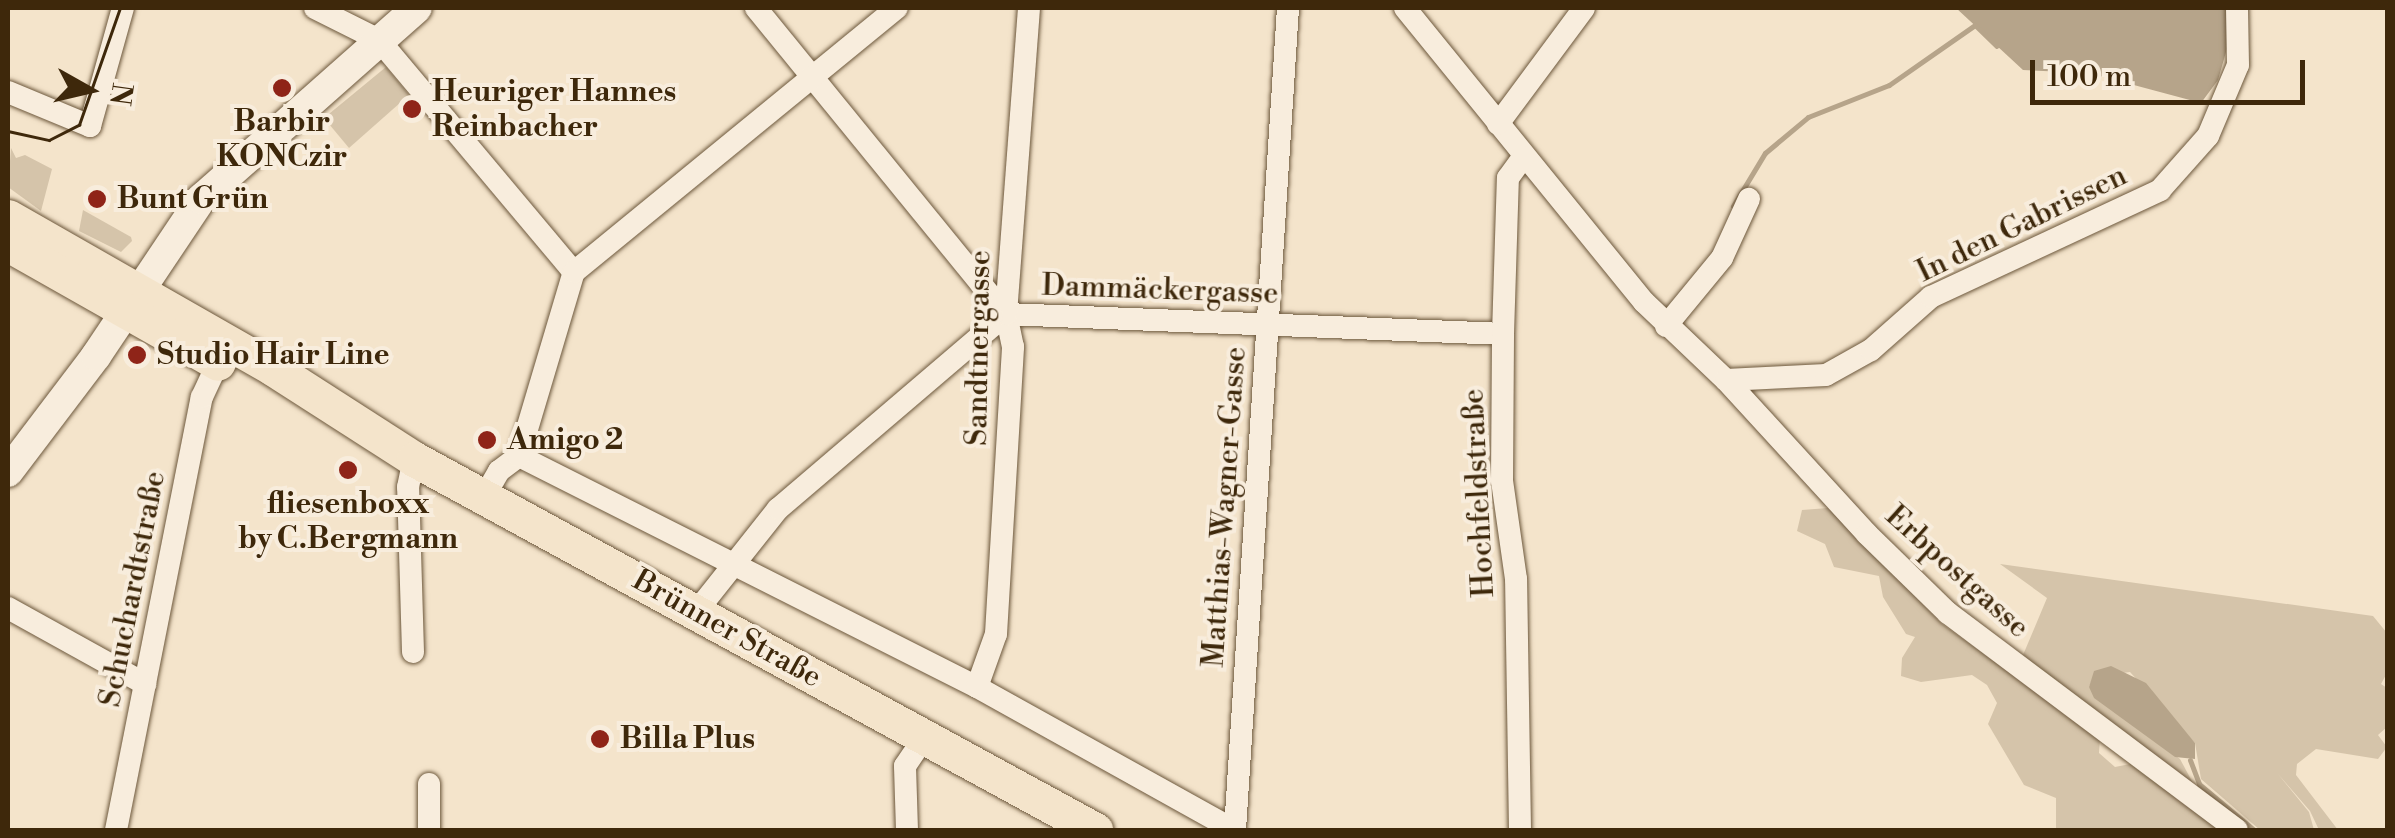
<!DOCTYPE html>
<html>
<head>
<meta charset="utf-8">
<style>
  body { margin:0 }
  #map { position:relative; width:2395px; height:838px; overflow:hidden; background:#f4e4cb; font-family:"Libre Bodoni",serif }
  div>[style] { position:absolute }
  .green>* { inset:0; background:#d5c4aa }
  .water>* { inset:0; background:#b6a48a }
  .stream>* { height:5px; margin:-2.5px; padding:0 2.5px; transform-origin:2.5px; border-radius:2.5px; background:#b6a48a }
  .roads { filter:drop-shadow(0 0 2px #6c573b) drop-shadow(0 0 2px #6c573b) }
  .minor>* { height:22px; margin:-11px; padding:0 11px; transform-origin:11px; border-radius:11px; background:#f8eddd }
  .secondary>* { height:30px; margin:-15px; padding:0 15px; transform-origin:15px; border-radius:15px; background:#f8eddd }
  .primary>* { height:35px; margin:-17.5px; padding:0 17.5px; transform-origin:17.5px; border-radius:17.5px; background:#f4e4cb }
  .tram>* { height:2.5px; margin:-1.25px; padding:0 1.25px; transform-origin:1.25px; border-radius:1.25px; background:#3e280b }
  .dots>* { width:28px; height:28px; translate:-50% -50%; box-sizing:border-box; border:5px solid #f8eddd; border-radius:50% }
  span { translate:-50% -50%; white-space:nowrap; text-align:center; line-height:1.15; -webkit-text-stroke:8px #f8eddd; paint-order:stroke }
  .poi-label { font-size:30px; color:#3e280b; font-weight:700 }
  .left { translate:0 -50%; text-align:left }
  .street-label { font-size:30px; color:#3e280b }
  .frame { position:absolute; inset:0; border:10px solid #3e280b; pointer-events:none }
  .north { position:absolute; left:40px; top:40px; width:100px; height:100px; -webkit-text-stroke:8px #f8eddd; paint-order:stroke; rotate:98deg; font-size:28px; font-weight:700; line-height:40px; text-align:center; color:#3e280b }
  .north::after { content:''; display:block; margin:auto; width:35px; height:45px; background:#3e280b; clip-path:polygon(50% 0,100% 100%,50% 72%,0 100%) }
  .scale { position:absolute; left:2030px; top:60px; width:275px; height:45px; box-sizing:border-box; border:5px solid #3e280b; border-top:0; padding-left:12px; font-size:30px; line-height:35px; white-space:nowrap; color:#3e280b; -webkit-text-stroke:8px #f8eddd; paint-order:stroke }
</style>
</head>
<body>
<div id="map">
  <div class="green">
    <i style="clip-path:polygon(386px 67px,409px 95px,349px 148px,324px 118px)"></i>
    <i style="clip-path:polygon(11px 148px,16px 158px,25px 155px,52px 169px,41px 211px,8px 187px)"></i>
    <i style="clip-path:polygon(83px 210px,131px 237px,132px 241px,121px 252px,79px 231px)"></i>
    <i style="clip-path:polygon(1828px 508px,1942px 624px,2100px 737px,2099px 753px,2115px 767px,2135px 763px,2220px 830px,2056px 830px,2056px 798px,2024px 785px,1988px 724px,1997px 703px,1987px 685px,1972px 675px,1921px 682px,1901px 676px,1902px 658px,1915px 637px,1906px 634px,1883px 597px,1879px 576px,1834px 567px,1825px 544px,1797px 531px,1802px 510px)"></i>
    <i style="clip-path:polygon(2000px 564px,2373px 616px,2387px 633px,2387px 673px,2381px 684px,2387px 688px,2387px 727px,2378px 735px,2387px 747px,2378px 759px,2316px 749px,2297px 764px,2296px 775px,2338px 830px,2319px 830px,2310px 811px,2278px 774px,2309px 812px,2314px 830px,2260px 830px,2201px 779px,2195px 743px,2130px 672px,2093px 677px,2089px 687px,2180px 759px,2194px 785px,2074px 698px,2023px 655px,2047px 598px)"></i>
  </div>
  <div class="water">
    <i style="clip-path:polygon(1956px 8px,2229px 8px,2230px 38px,2218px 80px,2201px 103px,2089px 73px,2023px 70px)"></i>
    <i style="clip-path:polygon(2111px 666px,2146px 683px,2195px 743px,2195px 759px,2175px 757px,2094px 698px,2089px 687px,2094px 671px)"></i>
  </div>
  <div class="stream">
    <i style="left:1733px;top:206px;width:62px;rotate:-58.9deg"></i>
    <i style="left:1765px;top:153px;width:56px;rotate:-39.9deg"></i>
    <i style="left:1808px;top:117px;width:87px;rotate:-21.6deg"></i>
    <i style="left:1889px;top:85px;width:105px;rotate:-34.9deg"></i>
    <i style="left:1975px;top:25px;width:30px;rotate:44deg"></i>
    <i style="left:2190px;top:760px;width:26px;rotate:69deg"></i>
    <i style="left:2199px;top:784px;width:72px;rotate:39.9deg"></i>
  </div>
  <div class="roads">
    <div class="minor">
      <i style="left:315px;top:8px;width:72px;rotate:26.6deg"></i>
      <i style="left:379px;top:40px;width:303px;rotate:50deg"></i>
      <i style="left:756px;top:8px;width:395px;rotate:50.8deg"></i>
      <i style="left:1405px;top:8px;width:379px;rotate:50.9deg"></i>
      <i style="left:1644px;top:302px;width:113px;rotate:43.6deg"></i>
      <i style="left:1726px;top:380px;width:209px;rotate:47.5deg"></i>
      <i style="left:1867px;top:534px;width:113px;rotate:44.3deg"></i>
      <i style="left:1948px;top:613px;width:361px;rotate:36.9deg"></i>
      <i style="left:8px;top:92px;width:89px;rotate:22.5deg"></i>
      <i style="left:90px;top:126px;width:123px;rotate:-74.4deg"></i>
      <i style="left:1498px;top:124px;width:144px;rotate:-53.4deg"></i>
      <i style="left:1666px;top:326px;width:88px;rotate:-50.5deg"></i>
      <i style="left:1722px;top:258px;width:65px;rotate:-65.4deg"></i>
      <i style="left:1726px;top:380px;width:100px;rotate:-2.9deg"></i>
      <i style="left:1826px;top:375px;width:51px;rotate:-29.1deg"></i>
      <i style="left:1871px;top:350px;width:80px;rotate:-41.5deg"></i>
      <i style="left:1931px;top:297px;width:253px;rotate:-25deg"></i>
      <i style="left:2160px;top:190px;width:72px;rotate:-48.4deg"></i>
      <i style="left:2208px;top:136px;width:77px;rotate:-67.1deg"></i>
      <i style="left:2238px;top:65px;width:57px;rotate:-91deg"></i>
      <i style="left:519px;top:456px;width:513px;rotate:26.76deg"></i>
      <i style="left:977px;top:687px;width:294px;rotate:29.1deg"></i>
      <i style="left:484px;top:497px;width:30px;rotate:-60deg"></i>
      <i style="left:499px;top:471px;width:25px;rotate:-37deg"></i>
      <i style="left:519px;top:456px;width:192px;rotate:-73.4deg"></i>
      <i style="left:574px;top:272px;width:417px;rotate:-39.3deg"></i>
      <i style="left:8px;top:608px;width:157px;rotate:29deg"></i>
      <i style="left:696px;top:612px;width:132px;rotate:-51.5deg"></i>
      <i style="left:778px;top:509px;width:300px;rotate:-40.5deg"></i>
      <i style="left:1006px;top:314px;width:497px;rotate:2.3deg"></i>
      <i style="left:413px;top:652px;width:165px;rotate:-91.7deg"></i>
      <i style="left:408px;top:487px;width:29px;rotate:-78deg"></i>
      <i style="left:977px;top:687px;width:56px;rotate:-70.3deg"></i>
      <i style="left:996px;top:634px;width:288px;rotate:-86.6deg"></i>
      <i style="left:1013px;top:347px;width:34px;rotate:-102deg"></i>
      <i style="left:1006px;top:314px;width:307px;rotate:-85.7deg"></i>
      <i style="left:116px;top:830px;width:441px;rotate:-78.8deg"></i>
      <i style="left:202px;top:397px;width:38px;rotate:-65deg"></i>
      <i style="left:429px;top:830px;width:46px;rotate:-90deg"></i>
      <i style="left:907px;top:830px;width:64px;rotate:-91.8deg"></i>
      <i style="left:905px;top:766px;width:34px;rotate:-56deg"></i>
      <i style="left:1235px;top:830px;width:824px;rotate:-86.31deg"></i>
      <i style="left:1520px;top:830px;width:251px;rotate:-90.9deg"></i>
      <i style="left:1516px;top:579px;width:99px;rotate:-98.1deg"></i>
      <i style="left:1502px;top:481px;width:147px;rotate:-89.6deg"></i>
      <i style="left:1503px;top:334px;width:156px;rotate:-88.2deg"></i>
      <i style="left:1508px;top:178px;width:26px;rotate:-54deg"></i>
    </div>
    <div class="secondary">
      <i style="left:8px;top:472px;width:146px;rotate:-52.8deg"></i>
      <i style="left:96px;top:356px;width:189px;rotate:-56.2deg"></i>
      <i style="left:201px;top:199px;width:288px;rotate:-41.5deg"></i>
    </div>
    <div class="primary">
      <i style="left:8px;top:217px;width:306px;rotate:29.7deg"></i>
      <i style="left:274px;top:369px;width:166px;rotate:32.7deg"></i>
      <i style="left:414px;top:459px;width:776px;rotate:28.58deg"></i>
      <i style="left:8px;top:244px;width:241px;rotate:29.5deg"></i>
    </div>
  </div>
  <div class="tram">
    <i style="left:8px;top:131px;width:42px;rotate:12.4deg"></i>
    <i style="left:49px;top:140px;width:34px;rotate:-27deg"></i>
    <i style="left:79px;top:125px;width:124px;rotate:-70.7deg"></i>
  </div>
  <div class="dots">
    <i style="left:282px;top:88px;background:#8f2418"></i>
    <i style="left:412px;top:109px;background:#8f2418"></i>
    <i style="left:97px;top:199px;background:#8f2418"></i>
    <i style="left:137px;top:355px;background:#8f2418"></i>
    <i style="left:487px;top:440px;background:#8f2418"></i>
    <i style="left:348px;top:470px;background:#8f2418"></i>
    <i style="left:600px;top:739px;background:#8f2418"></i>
  </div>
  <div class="poi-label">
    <span class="left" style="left:432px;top:109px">Heuriger Hannes<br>Reinbacher</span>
    <span style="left:282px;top:139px">Barbir<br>KONCzir</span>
    <span class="left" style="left:117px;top:199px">Bunt Grün</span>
    <span class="left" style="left:157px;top:355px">Studio Hair Line</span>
    <span class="left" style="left:507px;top:440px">Amigo 2</span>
    <span style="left:348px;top:521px">fliesenboxx<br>by C.Bergmann</span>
    <span class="left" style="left:620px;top:739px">Billa Plus</span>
  </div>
  <div class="street-label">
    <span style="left:2022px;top:224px;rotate:-26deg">In den Gabrissen</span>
    <span style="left:1160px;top:290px;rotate:2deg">Dammäckergasse</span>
    <span style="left:979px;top:348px;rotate:-89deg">Sandtnergasse</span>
    <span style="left:1479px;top:493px;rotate:-93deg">Hochfeldstraße</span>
    <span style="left:1225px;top:507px;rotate:-86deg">Matthias-Wagner-Gasse</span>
    <span style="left:1957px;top:572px;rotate:42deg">Erbpostgasse</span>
    <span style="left:133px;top:589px;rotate:-79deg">Schuchardtstraße</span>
    <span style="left:727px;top:629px;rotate:29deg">Brünner Straße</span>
  </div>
  <div class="frame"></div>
  <div class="north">N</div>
  <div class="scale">100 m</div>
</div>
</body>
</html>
